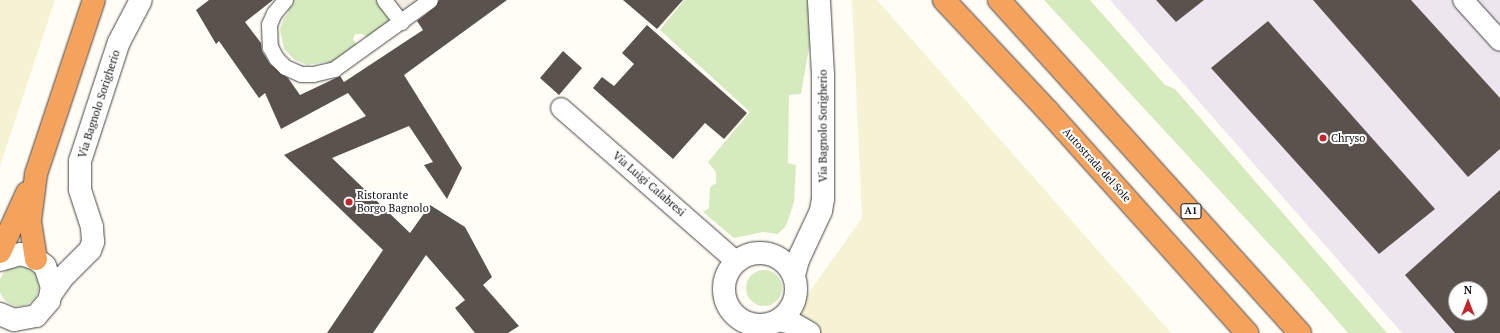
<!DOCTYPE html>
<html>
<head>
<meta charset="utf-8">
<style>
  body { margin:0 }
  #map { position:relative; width:1500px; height:333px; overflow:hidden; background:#fffdf5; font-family:"PT Serif",serif }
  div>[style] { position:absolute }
  .industrial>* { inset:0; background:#eee6ef }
  .farmland>* { inset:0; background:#f6f3d4 }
  .green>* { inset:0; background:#d5ebbd }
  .round { border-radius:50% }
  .plaza>* { inset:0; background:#f1ede2 }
  .building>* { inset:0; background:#5a524d }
  .roads { filter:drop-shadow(0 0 1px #444) drop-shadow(0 0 1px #444) }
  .pedestrian>* { height:15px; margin:-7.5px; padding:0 7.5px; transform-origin:7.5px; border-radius:7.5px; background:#fff }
  .minor>* { height:20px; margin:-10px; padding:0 10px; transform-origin:10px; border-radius:10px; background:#fff }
  .tertiary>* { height:22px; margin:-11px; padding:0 11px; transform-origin:11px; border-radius:11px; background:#fff }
  .tertiary>.ring { margin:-11px; padding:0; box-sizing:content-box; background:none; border:22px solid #fff; border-radius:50% }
  .motorway>* { height:22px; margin:-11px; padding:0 11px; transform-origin:11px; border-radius:11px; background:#f5a25d }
  .dots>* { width:11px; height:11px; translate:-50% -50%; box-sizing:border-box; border:2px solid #fff; border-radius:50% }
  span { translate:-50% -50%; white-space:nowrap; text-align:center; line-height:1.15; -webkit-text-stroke:4px #fff; paint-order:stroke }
  .shield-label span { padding:1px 3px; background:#fff; border:1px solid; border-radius:3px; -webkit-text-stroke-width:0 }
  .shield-label { font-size:10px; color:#111; font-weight:700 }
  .street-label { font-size:11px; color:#111 }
  .poi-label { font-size:11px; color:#111 }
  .left { translate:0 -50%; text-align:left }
  .north { position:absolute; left:1448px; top:281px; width:40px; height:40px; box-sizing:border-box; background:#fff; border:1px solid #a0a0a0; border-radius:50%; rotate:0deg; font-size:11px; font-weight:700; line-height:16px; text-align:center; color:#111 }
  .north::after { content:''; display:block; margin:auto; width:14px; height:18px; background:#c4262e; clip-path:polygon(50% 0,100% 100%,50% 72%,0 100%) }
</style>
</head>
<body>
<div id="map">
  <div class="industrial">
    <i style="clip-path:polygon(evenodd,1110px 0,1500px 0,1500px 333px,1402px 333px,1110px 0,1456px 289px,1480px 289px,1480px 313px,1456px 313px,1456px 289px)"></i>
  </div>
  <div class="farmland">
    <i style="clip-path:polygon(0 0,55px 0,0 166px)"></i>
    <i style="clip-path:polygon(852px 0,877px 0,1171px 333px,780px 333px,862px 218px)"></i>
  </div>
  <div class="green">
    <i style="clip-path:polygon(293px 0,381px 0,397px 21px,370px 40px,363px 34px,355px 34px,353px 39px,359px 48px,331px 68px,326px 62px,307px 65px,295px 60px,284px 49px,280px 29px,284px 18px,289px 12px,284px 6px)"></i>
    <i style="clip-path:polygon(684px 0,809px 0,810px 42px,801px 94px,789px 95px,788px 163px,796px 165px,794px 202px,786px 226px,778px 234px,763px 232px,734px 238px,703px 212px,709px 208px,710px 187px,716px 183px,716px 172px,708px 162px,750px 112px,660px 30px)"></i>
    <i style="clip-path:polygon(1044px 0,1090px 0,1165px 85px,1175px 89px,1387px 333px,1348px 333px,1294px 271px)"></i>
    <i class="round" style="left:-1px;top:266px;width:40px;height:40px"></i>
    <i class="round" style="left:746px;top:270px;width:36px;height:36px"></i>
  </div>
  <div class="plaza">
    <i style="clip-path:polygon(384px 0,430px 0,401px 22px)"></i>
  </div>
  <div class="building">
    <i style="clip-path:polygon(209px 0,273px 0,245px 22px,261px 43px,262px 51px,270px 64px,288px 78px,300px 95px,340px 76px,344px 82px,423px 30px,417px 21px,435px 7px,439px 0,507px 0,404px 75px,462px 168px,447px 199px,424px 165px,433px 162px,409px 126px,332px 158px,410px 233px,430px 205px,465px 227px,492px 277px,483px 285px,519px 326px,508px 333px,475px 333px,455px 308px,465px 300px,426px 255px,373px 333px,327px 333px,383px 250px,284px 155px,366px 116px,348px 93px,281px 129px,265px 93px,259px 98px,219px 41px,216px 44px,196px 10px)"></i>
    <i style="clip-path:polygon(623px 0,683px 0,657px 29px)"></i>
    <i style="clip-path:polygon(1156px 0,1204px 0,1176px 22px)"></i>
    <i style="clip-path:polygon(1313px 0,1411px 0,1500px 98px,1500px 149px,1468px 177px)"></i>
    <i style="clip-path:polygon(1268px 21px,1435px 209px,1379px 254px,1211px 68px)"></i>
    <i style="clip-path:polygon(647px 25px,747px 113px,724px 139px,705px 123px,673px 159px,593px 88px,602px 77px,614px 86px,634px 64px,622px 53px)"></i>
    <i style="clip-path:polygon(563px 51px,582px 68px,559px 95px,540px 78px)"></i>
    <i style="clip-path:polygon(evenodd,1500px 190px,1500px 333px,1455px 333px,1405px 275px,1500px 190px,1456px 289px,1480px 289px,1480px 313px,1456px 313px,1456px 289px)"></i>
  </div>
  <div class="roads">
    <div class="pedestrian">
      <i style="left:285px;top:0;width:17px;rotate:130deg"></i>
      <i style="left:274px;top:13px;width:12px;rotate:114deg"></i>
      <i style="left:269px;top:24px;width:23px;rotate:88deg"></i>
      <i style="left:270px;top:47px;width:13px;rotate:61deg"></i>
      <i style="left:276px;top:58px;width:13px;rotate:45deg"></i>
      <i style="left:285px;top:67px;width:17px;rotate:24deg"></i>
      <i style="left:301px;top:74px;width:12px"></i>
      <i style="left:313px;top:74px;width:22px;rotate:-13deg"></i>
      <i style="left:334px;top:69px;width:118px;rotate:-35.7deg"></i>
      <i style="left:384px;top:0;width:28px;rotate:52deg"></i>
    </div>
    <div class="minor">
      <i style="left:1463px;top:0;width:55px;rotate:47.9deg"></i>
      <i style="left:561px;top:108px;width:232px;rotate:41.2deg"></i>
    </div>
    <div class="tertiary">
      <i class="ring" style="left:724px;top:253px;width:50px;height:50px"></i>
      <i style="left:0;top:260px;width:22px;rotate:-16deg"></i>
      <i style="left:21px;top:254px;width:16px;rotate:18deg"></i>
      <i style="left:36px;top:259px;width:11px;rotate:38deg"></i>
      <i style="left:45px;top:266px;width:22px;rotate:72deg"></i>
      <i style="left:52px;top:287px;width:14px;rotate:102deg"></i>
      <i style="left:49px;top:301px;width:20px;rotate:131deg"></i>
      <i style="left:36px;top:316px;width:22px;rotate:170deg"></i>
      <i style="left:14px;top:320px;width:15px;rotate:-157deg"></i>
      <i style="left:794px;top:275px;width:16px;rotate:-75deg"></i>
      <i style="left:798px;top:260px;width:54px;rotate:-64.9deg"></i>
      <i style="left:821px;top:211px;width:12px;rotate:-81deg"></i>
      <i style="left:823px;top:199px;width:124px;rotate:-90deg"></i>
      <i style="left:823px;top:75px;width:75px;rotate:-93.1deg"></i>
      <i style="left:51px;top:294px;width:19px;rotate:-55deg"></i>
      <i style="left:62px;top:278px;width:40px;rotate:-45deg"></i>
      <i style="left:90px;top:250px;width:9px;rotate:-69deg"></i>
      <i style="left:93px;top:242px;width:15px;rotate:-94deg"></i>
      <i style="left:92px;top:227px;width:40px;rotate:-108deg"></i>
      <i style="left:80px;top:189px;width:28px;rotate:-90deg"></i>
      <i style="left:80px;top:161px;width:125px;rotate:-71.9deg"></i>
      <i style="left:119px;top:42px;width:47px;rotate:-62.4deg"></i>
      <i style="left:779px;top:320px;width:13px;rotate:13deg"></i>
      <i style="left:792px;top:323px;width:20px;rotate:30deg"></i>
    </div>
    <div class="motorway">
      <i style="left:944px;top:0;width:151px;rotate:46.9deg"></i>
      <i style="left:1047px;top:110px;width:300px;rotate:48.1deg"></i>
      <i style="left:999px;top:0;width:449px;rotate:47.9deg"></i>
      <i style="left:0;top:252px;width:65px;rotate:-65.4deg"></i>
      <i style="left:36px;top:259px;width:38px;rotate:-99deg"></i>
      <i style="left:30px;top:221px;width:47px;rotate:-82.7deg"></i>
      <i style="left:36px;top:174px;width:183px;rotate:-71.6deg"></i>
    </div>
  </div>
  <div class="dots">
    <i style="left:1323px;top:138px;background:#c4262e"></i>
    <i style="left:349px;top:202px;background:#c4262e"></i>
  </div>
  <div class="shield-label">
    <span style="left:1191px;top:211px">A1</span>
  </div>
  <div class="street-label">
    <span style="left:99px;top:104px;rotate:-72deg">Via Bagnolo Sorigherio</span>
    <span style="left:823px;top:126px;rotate:-90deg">Via Bagnolo Sorigherio</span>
    <span style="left:1097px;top:165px;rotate:48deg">Autostrada del Sole</span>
    <span style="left:649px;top:184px;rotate:41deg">Via Luigi Calabresi</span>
  </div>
  <div class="poi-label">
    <span class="left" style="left:1331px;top:138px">Chryso</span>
    <span class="left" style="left:357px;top:202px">Ristorante<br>Borgo Bagnolo</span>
  </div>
  <div class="north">N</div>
</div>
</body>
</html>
